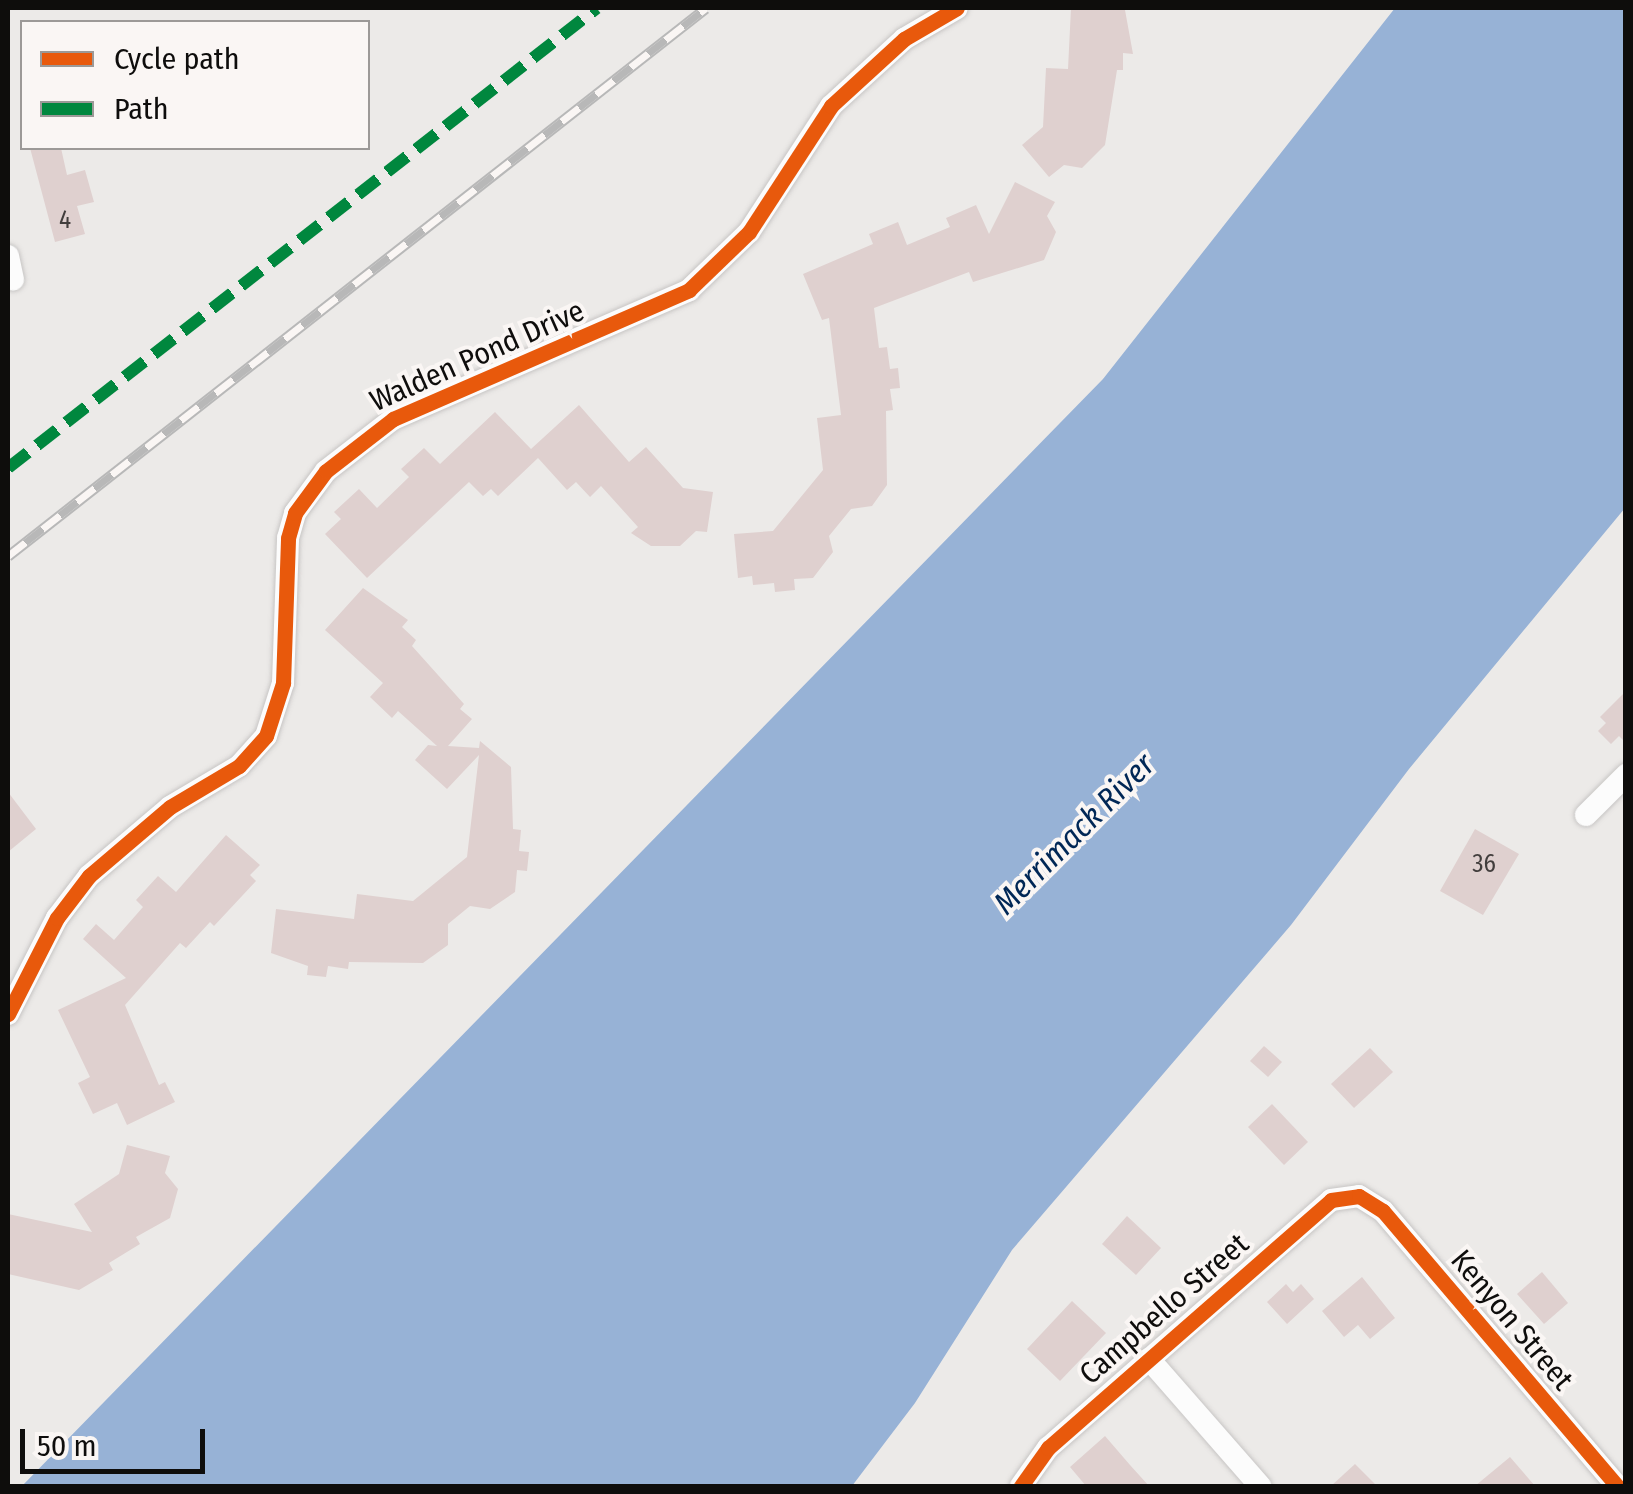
<!DOCTYPE html>
<html>
<head>
<meta charset="utf-8">
<style>
  body { margin:0 }
  #map { position:relative; width:1633px; height:1494px; overflow:hidden; background:#eceae8; font-family:"Fira Sans Condensed",sans-serif }
  div>[style] { position:absolute }
  .water>* { inset:0; background:#97b2d6 }
  .building>* { inset:0; background:#dfd0cf }
  .roads { filter:drop-shadow(0 0 2px #c7c5c4) drop-shadow(0 0 2px #c7c5c4) }
  .minor>* { height:22px; margin:-11px; padding:0 11px; transform-origin:11px; border-radius:11px; background:#fcfcfc }
  .rail>* { height:11px; margin-top:-5.5px; transform-origin:0; background:repeating-linear-gradient(90deg,#faf6f4 0 22px,#b8b8b8 0 44px); box-sizing:border-box; border-block:2px solid #b8b8b8 }
  .quiet>* { height:12px; margin-top:-6px; transform-origin:0; background:repeating-linear-gradient(90deg,#00873e 0 25px,transparent 0 37px) }
  .cycleway>* { height:15px; margin:-7.5px; padding:0 7.5px; transform-origin:7.5px; border-radius:7.5px; background:#e8590c }
  span { translate:-50% -50%; white-space:nowrap; text-align:center; line-height:1.15; -webkit-text-stroke:8px #faf6f4; paint-order:stroke }
  .number-label { font-size:25px; color:#423e3d }
  .number-label span { -webkit-text-stroke-width:0 }
  .street-label { font-size:30px; color:#0e0d0c }
  .water-label { font-size:32px; color:#002756; font-style:italic }
  .frame { position:absolute; inset:0; border:10px solid #0e0d0c; pointer-events:none }
  .legend { position:absolute; left:20px; top:20px; width:350px; height:130px; box-sizing:border-box; background:#faf6f4; border:2px solid #9c9997; margin:0; padding:12px 18px; list-style:none; font-size:30px; color:#0e0d0c }
  .legend li { display:flex; align-items:center; gap:20px; height:50px }
  .legend b { width:50px; border:2px solid #9c9997 }
  .scale { position:absolute; left:20px; top:1429px; width:185px; height:45px; box-sizing:border-box; border:5px solid #0e0d0c; border-top:0; padding-left:12px; font-size:30px; line-height:35px; white-space:nowrap; color:#0e0d0c; -webkit-text-stroke:8px #faf6f4; paint-order:stroke }
</style>
</head>
<body>
<div id="map">
  <div class="water">
    <i style="clip-path:polygon(1395px 8px,1625px 8px,1625px 508px,1409px 769px,1291px 925px,1012px 1250px,915px 1403px,852px 1486px,22px 1486px,1103px 379px)"></i>
  </div>
  <div class="building">
    <i style="clip-path:polygon(1071px 8px,1125px 10px,1133px 54px,1123px 53px,1123px 70px,1117px 70px,1105px 145px,1082px 168px,1064px 165px,1049px 177px,1022px 145px,1043px 127px,1046px 68px,1068px 69px)"></i>
    <i style="clip-path:polygon(30px 148px,61px 148px,67px 175px,85px 170px,94px 202px,77px 206px,85px 234px,55px 242px)"></i>
    <i style="clip-path:polygon(1015px 182px,1055px 202px,1047px 216px,1056px 232px,1044px 260px,973px 282px,969px 272px,874px 308px,879px 348px,887px 347px,890px 369px,898px 368px,900px 388px,890px 389px,893px 410px,886px 411px,887px 485px,872px 506px,851px 509px,829px 536px,833px 552px,813px 578px,794px 579px,795px 590px,775px 592px,774px 583px,753px 585px,752px 576px,738px 578px,734px 534px,773px 531px,823px 470px,817px 418px,841px 415px,829px 318px,822px 320px,803px 274px,873px 244px,869px 234px,898px 222px,907px 245px,950px 227px,946px 218px,976px 205px,989px 234px)"></i>
    <i style="clip-path:polygon(579px 405px,629px 462px,646px 447px,683px 488px,713px 492px,707px 532px,696px 531px,680px 546px,651px 546px,631px 533px,638px 527px,601px 486px,590px 497px,576px 482px,567px 490px,538px 458px,498px 496px,491px 489px,483px 496px,469px 482px,367px 578px,325px 534px,341px 519px,334px 512px,359px 489px,377px 508px,409px 477px,401px 469px,424px 448px,440px 464px,495px 412px,531px 449px)"></i>
    <i style="clip-path:polygon(363px 588px,408px 620px,402px 627px,416px 640px,412px 646px,464px 704px,460px 709px,472px 719px,448px 746px,479px 748px,480px 741px,511px 767px,513px 829px,521px 830px,519px 851px,529px 852px,527px 871px,517px 870px,515px 892px,490px 909px,470px 906px,448px 924px,448px 945px,423px 963px,349px 962px,348px 969px,328px 966px,326px 977px,307px 975px,308px 966px,271px 953px,276px 909px,354px 919px,357px 894px,413px 901px,467px 857px,479px 755px,447px 789px,415px 760px,428px 745px,437px 746px,398px 711px,392px 718px,370px 697px,383px 683px,325px 630px)"></i>
    <i style="clip-path:polygon(1626px 691px,1626px 743px,1619px 736px,1611px 744px,1598px 731px,1606px 723px,1600px 717px)"></i>
    <i style="clip-path:polygon(8px 792px,36px 829px,8px 852px)"></i>
    <i style="clip-path:polygon(1475px 829px,1519px 854px,1483px 915px,1440px 891px)"></i>
    <i style="clip-path:polygon(226px 835px,260px 865px,250px 875px,256px 881px,214px 926px,210px 922px,186px 948px,180px 943px,125px 1005px,159px 1085px,165px 1082px,175px 1102px,127px 1125px,117px 1103px,93px 1114px,78px 1083px,90px 1077px,58px 1010px,126px 978px,83px 939px,96px 924px,114px 940px,143px 907px,136px 900px,158px 876px,176px 892px)"></i>
    <i style="clip-path:polygon(1264px 1046px,1282px 1062px,1268px 1077px,1250px 1061px)"></i>
    <i style="clip-path:polygon(1370px 1048px,1393px 1072px,1354px 1108px,1331px 1084px)"></i>
    <i style="clip-path:polygon(1272px 1104px,1308px 1142px,1284px 1165px,1248px 1127px)"></i>
    <i style="clip-path:polygon(127px 1145px,170px 1156px,165px 1173px,178px 1189px,170px 1218px,136px 1237px,140px 1244px,109px 1263px,113px 1270px,79px 1290px,8px 1274px,8px 1214px,92px 1232px,74px 1204px,119px 1174px)"></i>
    <i style="clip-path:polygon(1127px 1216px,1161px 1248px,1136px 1275px,1102px 1244px)"></i>
    <i style="clip-path:polygon(1542px 1272px,1568px 1303px,1544px 1324px,1517px 1294px)"></i>
    <i style="clip-path:polygon(1362px 1277px,1395px 1318px,1370px 1339px,1358px 1325px,1344px 1337px,1322px 1311px)"></i>
    <i style="clip-path:polygon(1286px 1284px,1293px 1292px,1301px 1284px,1314px 1299px,1287px 1324px,1267px 1302px)"></i>
    <i style="clip-path:polygon(1072px 1301px,1106px 1333px,1060px 1381px,1027px 1349px)"></i>
    <i style="clip-path:polygon(1105px 1436px,1130px 1465px,1149px 1486px,1086px 1486px,1070px 1467px)"></i>
    <i style="clip-path:polygon(1510px 1457px,1535px 1486px,1475px 1486px)"></i>
    <i style="clip-path:polygon(1355px 1464px,1377px 1486px,1331px 1486px)"></i>
  </div>
  <div class="roads">
    <div class="minor">
      <i style="left:8px;top:256px;width:24px;rotate:78deg"></i>
      <i style="left:1586px;top:815px;width:57px;rotate:-45deg"></i>
      <i style="left:8px;top:1014px;width:108px;rotate:-63deg"></i>
      <i style="left:57px;top:918px;width:53px;rotate:-52.7deg"></i>
      <i style="left:89px;top:876px;width:106px;rotate:-40.4deg"></i>
      <i style="left:170px;top:807px;width:80px;rotate:-30.7deg"></i>
      <i style="left:239px;top:766px;width:40px;rotate:-48deg"></i>
      <i style="left:266px;top:736px;width:56px;rotate:-72.2deg"></i>
      <i style="left:283px;top:683px;width:145px;rotate:-88deg"></i>
      <i style="left:288px;top:538px;width:26px;rotate:-74deg"></i>
      <i style="left:295px;top:513px;width:52px;rotate:-53.6deg"></i>
      <i style="left:326px;top:471px;width:85px;rotate:-37.8deg"></i>
      <i style="left:393px;top:419px;width:323px;rotate:-23.5deg"></i>
      <i style="left:689px;top:290px;width:83px;rotate:-44deg"></i>
      <i style="left:749px;top:232px;width:150px;rotate:-56.9deg"></i>
      <i style="left:831px;top:106px;width:99px;rotate:-42.5deg"></i>
      <i style="left:904px;top:39px;width:61px;rotate:-30.3deg"></i>
      <i style="left:1149px;top:1359px;width:169px;rotate:48.8deg"></i>
      <i style="left:1021px;top:1486px;width:47px;rotate:-54.6deg"></i>
      <i style="left:1048px;top:1448px;width:376px;rotate:-41.2deg"></i>
      <i style="left:1331px;top:1200px;width:28px;rotate:-8deg"></i>
      <i style="left:1359px;top:1196px;width:28px;rotate:32deg"></i>
      <i style="left:1383px;top:1211px;width:361px;rotate:49.6deg"></i>
    </div>
  </div>
  <div class="rail">
    <i style="left:8px;top:556px;width:887px;rotate:-38.14deg"></i>
  </div>
  <div class="quiet">
    <i style="left:8px;top:468px;width:747px;rotate:-37.99deg"></i>
  </div>
  <div class="cycleway">
    <i style="left:8px;top:1014px;width:108px;rotate:-63deg"></i>
    <i style="left:57px;top:918px;width:53px;rotate:-52.7deg"></i>
    <i style="left:89px;top:876px;width:106px;rotate:-40.4deg"></i>
    <i style="left:170px;top:807px;width:80px;rotate:-30.7deg"></i>
    <i style="left:239px;top:766px;width:40px;rotate:-48deg"></i>
    <i style="left:266px;top:736px;width:56px;rotate:-72.2deg"></i>
    <i style="left:283px;top:683px;width:145px;rotate:-88deg"></i>
    <i style="left:288px;top:538px;width:26px;rotate:-74deg"></i>
    <i style="left:295px;top:513px;width:52px;rotate:-53.6deg"></i>
    <i style="left:326px;top:471px;width:85px;rotate:-37.8deg"></i>
    <i style="left:393px;top:419px;width:323px;rotate:-23.5deg"></i>
    <i style="left:689px;top:290px;width:83px;rotate:-44deg"></i>
    <i style="left:749px;top:232px;width:150px;rotate:-56.9deg"></i>
    <i style="left:831px;top:106px;width:99px;rotate:-42.5deg"></i>
    <i style="left:904px;top:39px;width:61px;rotate:-30.3deg"></i>
    <i style="left:1021px;top:1486px;width:47px;rotate:-54.6deg"></i>
    <i style="left:1048px;top:1448px;width:376px;rotate:-41.2deg"></i>
    <i style="left:1331px;top:1200px;width:28px;rotate:-8deg"></i>
    <i style="left:1359px;top:1196px;width:28px;rotate:32deg"></i>
    <i style="left:1383px;top:1211px;width:361px;rotate:49.6deg"></i>
  </div>
  <div class="number-label">
    <span style="left:65px;top:220px">4</span>
    <span style="left:1484px;top:864px">36</span>
  </div>
  <div class="street-label">
    <span style="left:477px;top:356px;rotate:-24deg">Walden Pond Drive</span>
    <span style="left:1164px;top:1309px;rotate:-41deg">Campbello Street</span>
    <span style="left:1512px;top:1320px;rotate:50deg">Kenyon Street</span>
  </div>
  <div class="water-label">
    <span style="left:1074px;top:834px;rotate:-45deg">Merrimack River</span>
  </div>
  <div class="frame"></div>
  <ul class="legend">
  <li><b style="height:12px;background:#e8590c"></b>Cycle path</li>
  <li><b style="height:12px;background:#00873e"></b>Path</li>
  </ul>
  <div class="scale">50 m</div>
</div>
</body>
</html>
